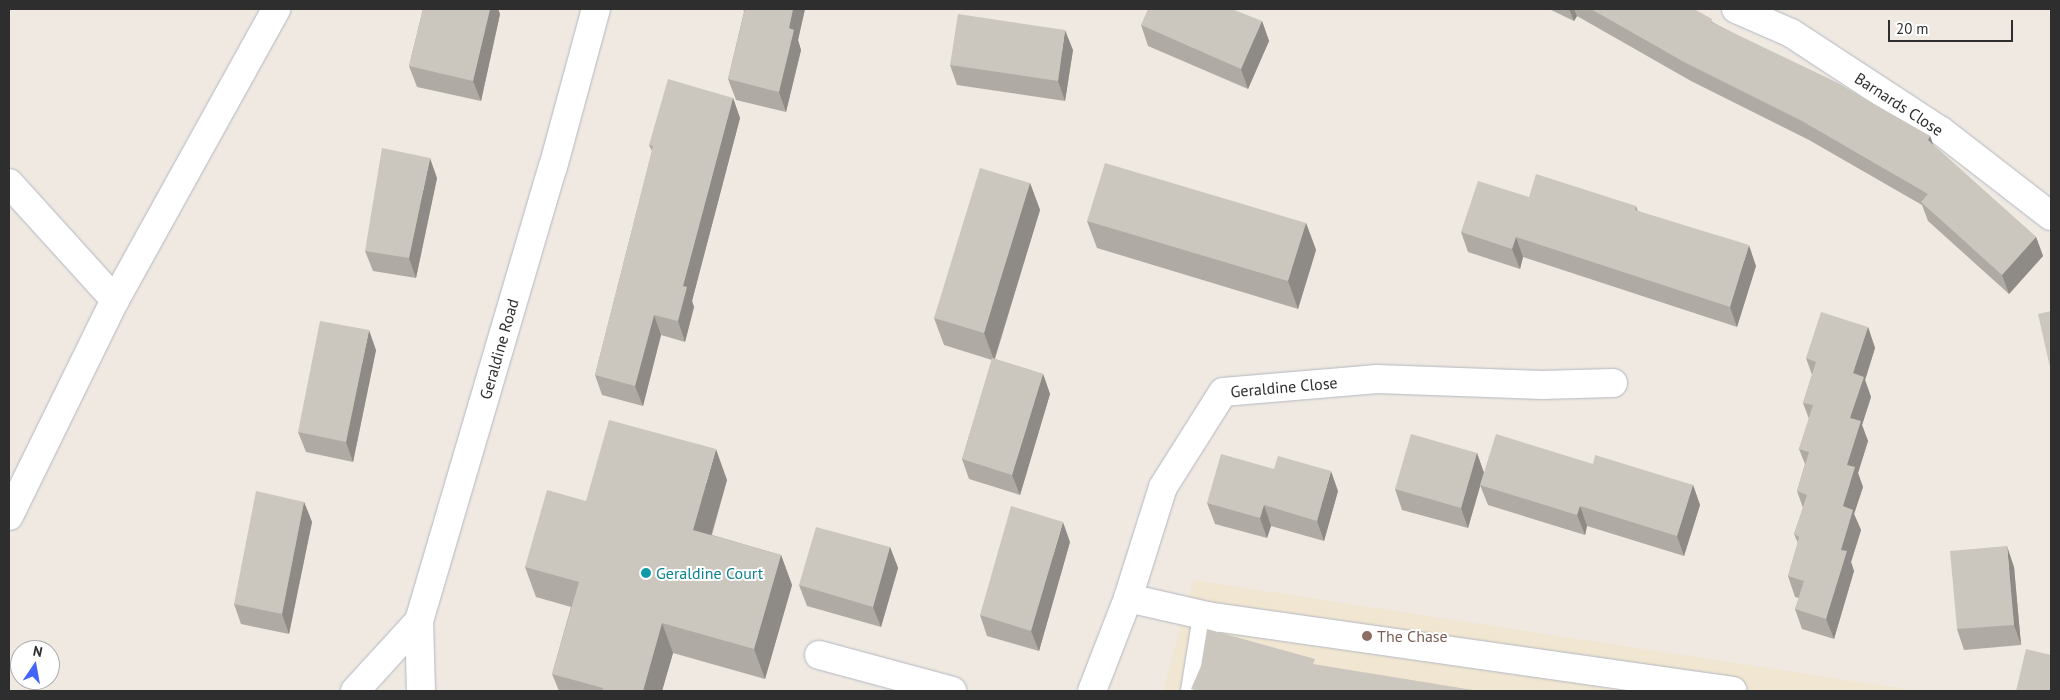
<!DOCTYPE html>
<html>
<head>
<meta charset="utf-8">
<style>
  body { margin:0 }
  #map { position:relative; width:2060px; height:700px; overflow:hidden; background:#efe9e1; font-family:"PT Sans",sans-serif }
  div>[style] { position:absolute }
  .education>* { inset:0; background:#f0e6d1 }
  .roads { filter:drop-shadow(0 0 1px #b4b7c1) drop-shadow(0 0 1px #b4b7c1) }
  .minor>* { height:28px; margin:-14px; padding:0 14px; transform-origin:14px; border-radius:14px; background:#fff }
  .wall>* { inset:0; background:#afaba4 }
  .shaded-wall>* { inset:0; background:#8e8b86 }
  .building>* { inset:0; background:#cbc7bf }
  .dots>* { width:14px; height:14px; translate:-50% -50%; box-sizing:border-box; border:2px solid #fff; border-radius:50% }
  span { translate:-50% -50%; white-space:nowrap; text-align:center; line-height:1.15; -webkit-text-stroke:4px #fff; paint-order:stroke }
  .street-label { font-size:16px; color:#2e2e2e }
  .culture-label { font-size:16px; color:#0d838f }
  .left { translate:0 -50%; text-align:left }
  .education-label { font-size:16px; color:#785e54 }
  .frame { position:absolute; inset:0; border:10px solid #2e2e2e; pointer-events:none }
  .north { position:absolute; left:10px; top:640px; width:50px; height:50px; box-sizing:border-box; background:#fff; border:1px solid #ababab; border-radius:50%; rotate:12deg; font-size:14px; font-weight:700; line-height:20px; text-align:center; color:#2e2e2e }
  .north::after { content:''; display:block; margin:auto; width:18px; height:22px; background:#4264fb; clip-path:polygon(50% 0,100% 100%,50% 72%,0 100%) }
  .scale { position:absolute; left:1888px; top:20px; width:125px; height:22px; box-sizing:border-box; border:2px solid #2e2e2e; border-top:0; padding-left:6px; font-size:15px; line-height:18px; white-space:nowrap; color:#2e2e2e; -webkit-text-stroke:4px #fff; paint-order:stroke }
</style>
</head>
<body>
<div id="map">
  <div class="education">
    <i style="clip-path:polygon(1193px 580px,1918px 691px,1163px 691px)"></i>
  </div>
  <div class="roads">
    <div class="minor">
      <i style="left:1736px;top:9px;width:60px;rotate:23.6deg"></i>
      <i style="left:1791px;top:33px;width:179px;rotate:33.2deg"></i>
      <i style="left:1941px;top:131px;width:139px;rotate:37.7deg"></i>
      <i style="left:9px;top:183px;width:158px;rotate:47.8deg"></i>
      <i style="left:9px;top:516px;width:241px;rotate:-63.9deg"></i>
      <i style="left:115px;top:300px;width:333px;rotate:-61deg"></i>
      <i style="left:1128px;top:598px;width:81px;rotate:12.8deg"></i>
      <i style="left:1207px;top:616px;width:531px;rotate:8.11deg"></i>
      <i style="left:819px;top:655px;width:138px;rotate:15.1deg"></i>
      <i style="left:355px;top:691px;width:95px;rotate:-47.6deg"></i>
      <i style="left:421px;top:691px;width:70px;rotate:-91.6deg"></i>
      <i style="left:419px;top:621px;width:473px;rotate:-73.6deg"></i>
      <i style="left:553px;top:167px;width:164px;rotate:-74.8deg"></i>
      <i style="left:1092px;top:691px;width:100px;rotate:-68.8deg"></i>
      <i style="left:1128px;top:598px;width:116px;rotate:-72.5deg"></i>
      <i style="left:1163px;top:487px;width:112px;rotate:-57.7deg"></i>
      <i style="left:1223px;top:392px;width:155px;rotate:-4.8deg"></i>
      <i style="left:1377px;top:379px;width:165px;rotate:2.1deg"></i>
      <i style="left:1542px;top:385px;width:71px;rotate:-1.6deg"></i>
      <i style="left:1195px;top:691px;width:76px;rotate:-80.9deg"></i>
    </div>
  </div>
  <div class="wall">
    <i style="clip-path:polygon(423px 9px,498px 9px,500px 14px,481px 101px,417px 87px,409px 66px)"></i>
    <i style="clip-path:polygon(743px 9px,805px 9px,798px 40px,801px 50px,786px 112px,736px 100px,728px 79px,744px 12px)"></i>
    <i style="clip-path:polygon(1549px 9px,1694px 9px,1714px 23px,1930px 136px,1933px 145px,2036px 237px,2043px 256px,2009px 294px,1928px 221px,1922px 205px,1809px 140px,1691px 81px,1577px 16px,1574px 21px)"></i>
    <i style="clip-path:polygon(1262px 21px,1269px 41px,1248px 89px,1148px 46px,1141px 25px)"></i>
    <i style="clip-path:polygon(1073px 50px,1065px 101px,957px 85px,950px 65px)"></i>
    <i style="clip-path:polygon(733px 98px,740px 118px,692px 301px,694px 307px,685px 342px,661px 335px,643px 406px,602px 395px,595px 375px,652px 151px,649px 145px)"></i>
    <i style="clip-path:polygon(437px 178px,416px 278px,373px 271px,365px 251px)"></i>
    <i style="clip-path:polygon(1030px 183px,1040px 210px,995px 359px,1043px 374px,1050px 394px,1020px 495px,969px 479px,962px 459px,992px 360px,944px 345px,934px 318px)"></i>
    <i style="clip-path:polygon(1529px 197px,1636px 206px,1638px 211px,1756px 266px,1737px 327px,1523px 257px,1520px 269px,1468px 252px,1461px 232px)"></i>
    <i style="clip-path:polygon(1087px 221px,1306px 223px,1316px 250px,1298px 309px,1097px 248px)"></i>
    <i style="clip-path:polygon(1868px 327px,1875px 348px,1865px 380px,1871px 397px,1862px 425px,1868px 441px,1858px 473px,1863px 487px,1854px 514px,1861px 530px,1851px 562px,1854px 571px,1834px 639px,1802px 629px,1795px 609px,1799px 598px,1795px 597px,1788px 576px,1798px 543px,1794px 534px,1803px 508px,1797px 491px,1805px 464px,1799px 449px,1809px 419px,1803px 403px,1812px 375px,1806px 358px)"></i>
    <i style="clip-path:polygon(376px 350px,353px 462px,306px 452px,298px 432px)"></i>
    <i style="clip-path:polygon(1477px 453px,1484px 473px,1593px 464px,1693px 485px,1700px 505px,1684px 556px,1587px 526px,1585px 535px,1488px 505px,1480px 485px,1468px 528px,1402px 510px,1395px 489px)"></i>
    <i style="clip-path:polygon(727px 480px,712px 535px,781px 555px,792px 585px,765px 679px,673px 653px,662px 691px,559px 691px,552px 674px,571px 607px,536px 597px,525px 567px,586px 501px)"></i>
    <i style="clip-path:polygon(1338px 491px,1324px 541px,1271px 526px,1267px 538px,1215px 524px,1207px 503px)"></i>
    <i style="clip-path:polygon(304px 502px,312px 522px,289px 634px,241px 624px,234px 604px)"></i>
    <i style="clip-path:polygon(1070px 542px,1039px 651px,987px 636px,980px 615px)"></i>
    <i style="clip-path:polygon(890px 547px,898px 568px,881px 627px,807px 606px,799px 585px)"></i>
    <i style="clip-path:polygon(2014px 567px,2021px 645px,1964px 650px,1957px 629px)"></i>
  </div>
  <div class="shaded-wall">
    <i style="clip-path:polygon(490px 9px,498px 9px,500px 14px,481px 101px,473px 81px)"></i>
    <i style="clip-path:polygon(793px 9px,805px 9px,798px 40px,801px 50px,786px 112px,779px 92px,789px 28px)"></i>
    <i style="clip-path:polygon(1569px 9px,1574px 9px,1577px 16px,1574px 21px)"></i>
    <i style="clip-path:polygon(1262px 21px,1269px 41px,1248px 89px,1241px 69px)"></i>
    <i style="clip-path:polygon(1065px 30px,1073px 50px,1065px 101px,1058px 81px)"></i>
    <i style="clip-path:polygon(733px 98px,740px 118px,692px 301px,694px 307px,685px 342px,678px 321px,683px 286px)"></i>
    <i style="clip-path:polygon(1930px 136px,1937px 155px,1928px 140px)"></i>
    <i style="clip-path:polygon(430px 158px,437px 178px,416px 278px,409px 258px)"></i>
    <i style="clip-path:polygon(1030px 183px,1040px 210px,994px 360px,984px 333px)"></i>
    <i style="clip-path:polygon(1306px 223px,1316px 250px,1298px 309px,1288px 281px)"></i>
    <i style="clip-path:polygon(1516px 237px,1523px 257px,1520px 269px,1512px 249px)"></i>
    <i style="clip-path:polygon(2036px 237px,2043px 256px,2009px 294px,2002px 275px)"></i>
    <i style="clip-path:polygon(1749px 245px,1756px 266px,1737px 327px,1730px 307px)"></i>
    <i style="clip-path:polygon(654px 315px,661px 335px,643px 406px,635px 386px)"></i>
    <i style="clip-path:polygon(1868px 327px,1875px 348px,1865px 380px,1871px 397px,1862px 425px,1868px 441px,1858px 473px,1863px 487px,1854px 514px,1861px 530px,1851px 562px,1854px 571px,1834px 639px,1826px 619px,1841px 550px,1843px 506px,1850px 418px,1853px 373px)"></i>
    <i style="clip-path:polygon(369px 330px,376px 350px,353px 462px,346px 442px)"></i>
    <i style="clip-path:polygon(1043px 374px,1050px 394px,1020px 495px,1012px 475px)"></i>
    <i style="clip-path:polygon(716px 449px,727px 480px,704px 560px,693px 530px)"></i>
    <i style="clip-path:polygon(1477px 453px,1484px 473px,1468px 528px,1461px 508px)"></i>
    <i style="clip-path:polygon(1331px 471px,1338px 491px,1324px 541px,1317px 521px)"></i>
    <i style="clip-path:polygon(1693px 485px,1700px 505px,1684px 556px,1677px 536px)"></i>
    <i style="clip-path:polygon(304px 502px,312px 522px,289px 634px,282px 614px)"></i>
    <i style="clip-path:polygon(1264px 505px,1271px 526px,1267px 538px,1260px 518px)"></i>
    <i style="clip-path:polygon(1580px 506px,1587px 526px,1585px 535px,1577px 515px)"></i>
    <i style="clip-path:polygon(1063px 522px,1070px 542px,1039px 651px,1031px 631px)"></i>
    <i style="clip-path:polygon(2007px 546px,2014px 567px,2021px 645px,2014px 625px)"></i>
    <i style="clip-path:polygon(890px 547px,898px 568px,881px 627px,873px 607px)"></i>
    <i style="clip-path:polygon(781px 555px,792px 585px,765px 679px,754px 649px)"></i>
    <i style="clip-path:polygon(662px 623px,673px 653px,662px 691px,643px 691px)"></i>
  </div>
  <div class="building">
    <i style="clip-path:polygon(423px 9px,490px 9px,473px 81px,409px 66px)"></i>
    <i style="clip-path:polygon(745px 9px,793px 9px,789px 28px,794px 30px,779px 92px,728px 79px)"></i>
    <i style="clip-path:polygon(1148px 9px,1232px 9px,1262px 21px,1241px 69px,1141px 25px)"></i>
    <i style="clip-path:polygon(1591px 9px,1694px 9px,1712px 19px,1711px 22px,1836px 82px,1930px 136px,1928px 140px,2036px 237px,2002px 275px,1921px 202px,1928px 194px,1802px 121px,1684px 62px)"></i>
    <i style="clip-path:polygon(958px 14px,1065px 30px,1058px 81px,950px 65px)"></i>
    <i style="clip-path:polygon(668px 79px,733px 98px,683px 286px,687px 287px,678px 321px,654px 315px,635px 386px,595px 375px,653px 146px,649px 145px)"></i>
    <i style="clip-path:polygon(382px 148px,430px 158px,409px 258px,365px 251px)"></i>
    <i style="clip-path:polygon(1105px 163px,1306px 223px,1288px 281px,1087px 221px)"></i>
    <i style="clip-path:polygon(980px 168px,1030px 183px,984px 333px,934px 318px)"></i>
    <i style="clip-path:polygon(1536px 174px,1636px 206px,1635px 210px,1749px 245px,1730px 307px,1516px 237px,1512px 249px,1461px 232px,1478px 181px,1529px 197px)"></i>
    <i style="clip-path:polygon(2051px 311px,2051px 372px,2038px 314px)"></i>
    <i style="clip-path:polygon(1821px 312px,1868px 327px,1853px 373px,1864px 377px,1850px 418px,1861px 421px,1847px 465px,1855px 467px,1843px 506px,1853px 510px,1841px 550px,1847px 551px,1826px 619px,1795px 609px,1804px 581px,1788px 576px,1799px 537px,1794px 534px,1807px 495px,1797px 491px,1809px 452px,1799px 449px,1813px 405px,1803px 403px,1816px 362px,1806px 358px)"></i>
    <i style="clip-path:polygon(320px 321px,369px 330px,346px 442px,298px 432px)"></i>
    <i style="clip-path:polygon(992px 358px,1043px 374px,1012px 475px,962px 459px)"></i>
    <i style="clip-path:polygon(609px 420px,716px 449px,693px 530px,781px 555px,754px 649px,662px 623px,643px 691px,602px 691px,603px 688px,552px 674px,579px 582px,525px 567px,547px 490px,586px 501px)"></i>
    <i style="clip-path:polygon(1411px 434px,1477px 453px,1461px 508px,1395px 489px)"></i>
    <i style="clip-path:polygon(1496px 434px,1593px 464px,1595px 455px,1693px 485px,1677px 536px,1580px 506px,1577px 515px,1480px 485px)"></i>
    <i style="clip-path:polygon(1221px 454px,1274px 469px,1278px 456px,1331px 471px,1317px 521px,1264px 505px,1260px 518px,1207px 503px)"></i>
    <i style="clip-path:polygon(256px 491px,304px 502px,282px 614px,234px 604px)"></i>
    <i style="clip-path:polygon(1011px 506px,1063px 522px,1031px 631px,980px 615px)"></i>
    <i style="clip-path:polygon(816px 527px,890px 547px,873px 607px,799px 585px)"></i>
    <i style="clip-path:polygon(2007px 546px,2014px 625px,1957px 629px,1950px 551px)"></i>
    <i style="clip-path:polygon(1207px 629px,1315px 659px,1313px 664px,1479px 691px,1198px 691px,1191px 689px,1201px 666px)"></i>
    <i style="clip-path:polygon(2026px 649px,2051px 655px,2051px 691px,2016px 691px)"></i>
  </div>
  <div class="dots">
    <i style="left:646px;top:573px;background:#0f9aa8"></i>
    <i style="left:1367px;top:636px;background:#8d6e63"></i>
  </div>
  <div class="street-label">
    <span style="left:1899px;top:104px;rotate:33deg">Barnards Close</span>
    <span style="left:499px;top:349px;rotate:-74deg">Geraldine Road</span>
    <span style="left:1284px;top:387px;rotate:-5deg">Geraldine Close</span>
  </div>
  <div class="culture-label">
    <span class="left" style="left:656px;top:573px">Geraldine Court</span>
  </div>
  <div class="education-label">
    <span class="left" style="left:1377px;top:636px">The Chase</span>
  </div>
  <div class="frame"></div>
  <div class="north">N</div>
  <div class="scale">20 m</div>
</div>
</body>
</html>
